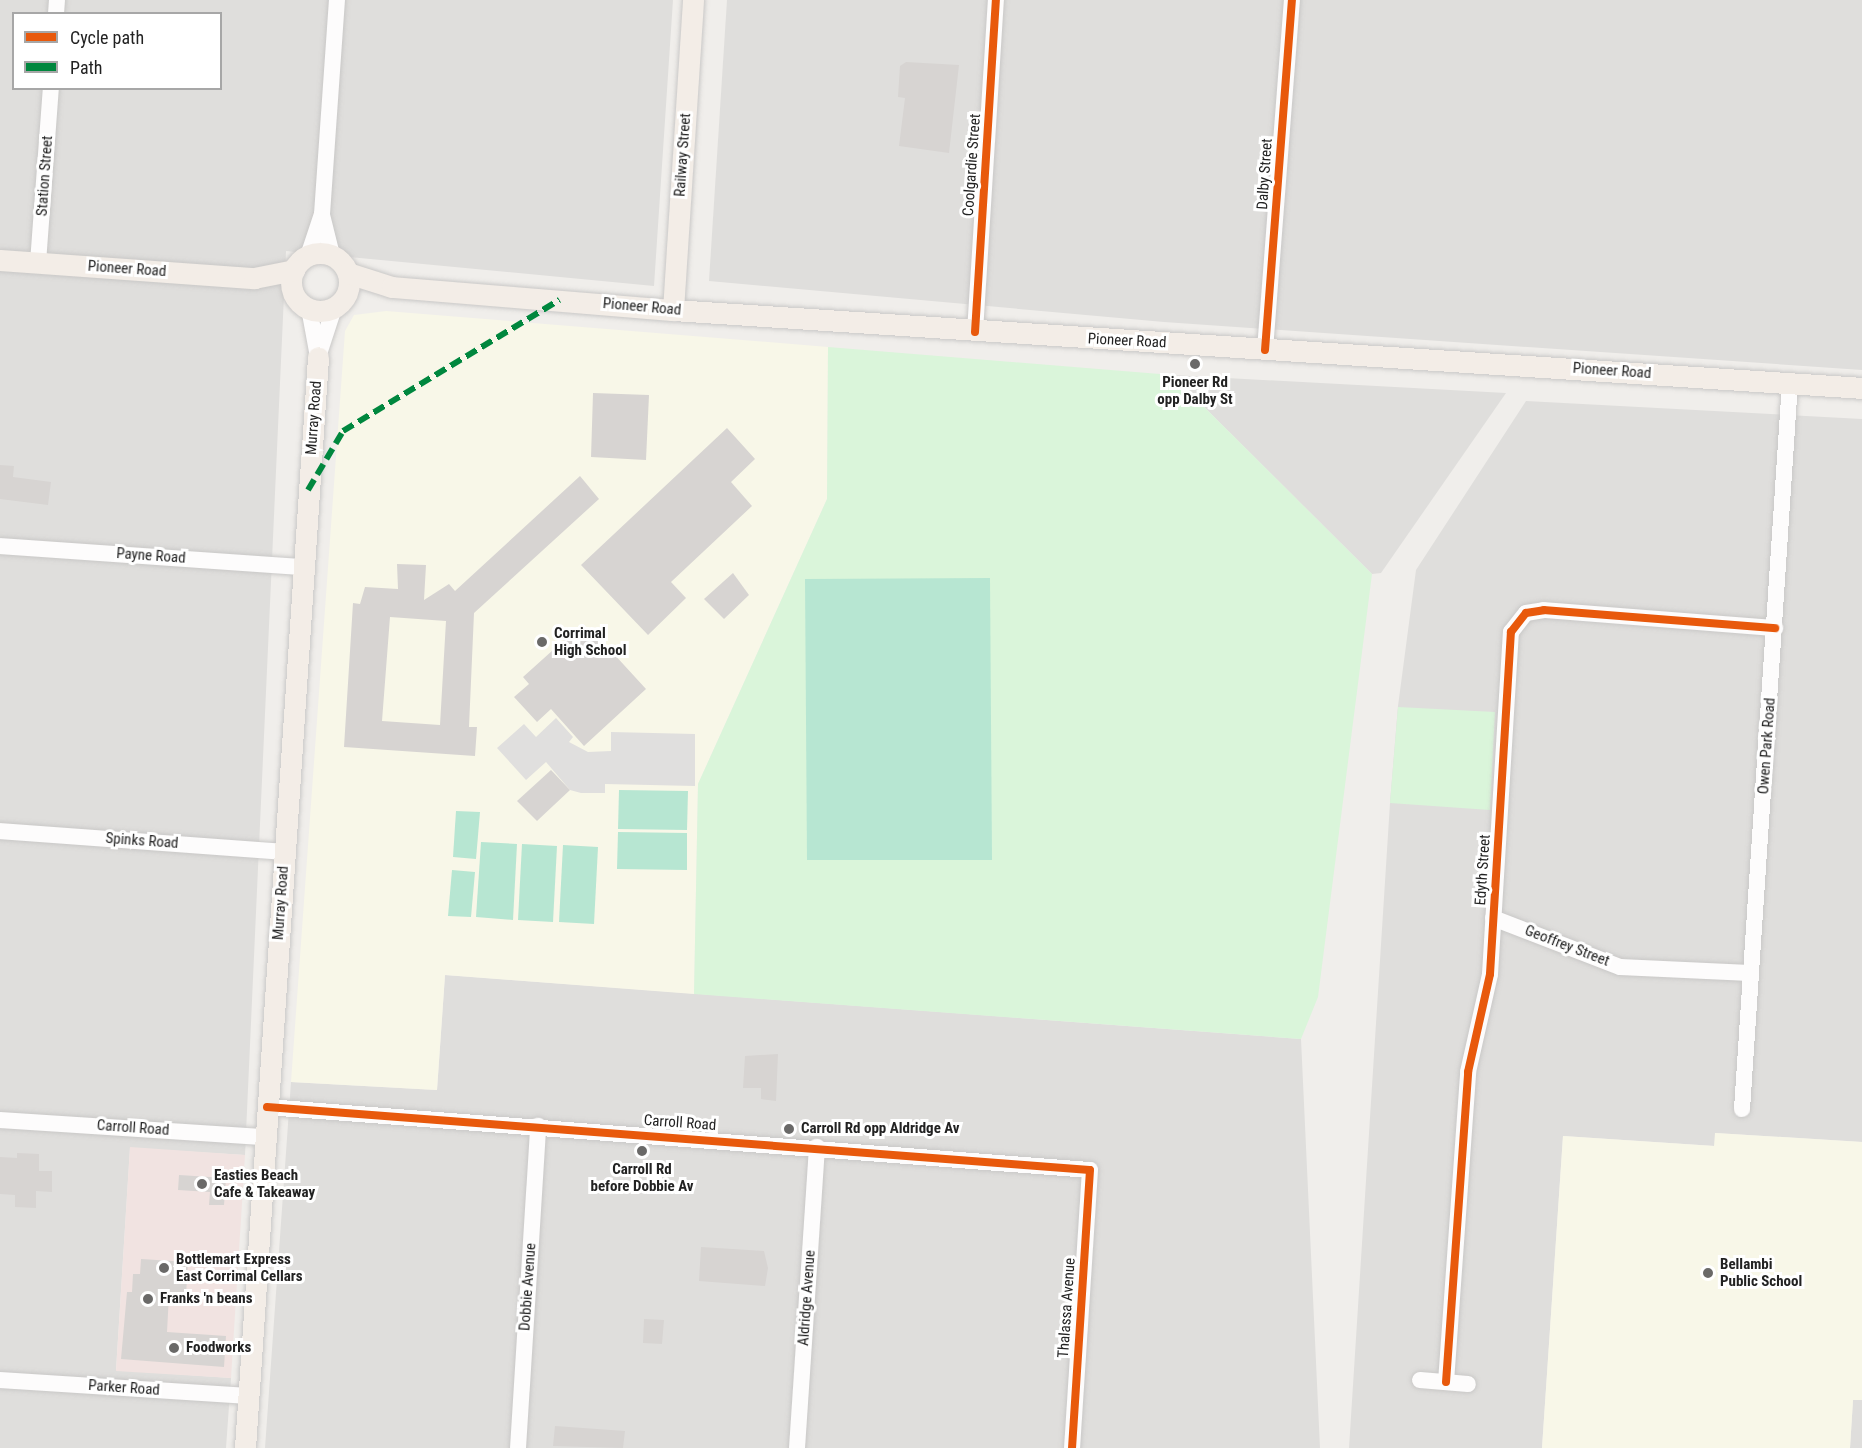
<!DOCTYPE html>
<html>
<head>
<meta charset="utf-8">
<style>
  body { margin:0 }
  #map { position:relative; width:1862px; height:1448px; overflow:hidden; background:#f0eeeb; font-family:"Roboto Condensed",sans-serif }
  div>[style] { position:absolute }
  .residential>* { inset:0; background:#dfdedc }
  .commercial>* { inset:0; background:#f1e3e1 }
  .education>* { inset:0; background:#f8f7e8 }
  .park>* { inset:0; background:#daf5da }
  .pitch>* { inset:0; background:#b7e6d2 }
  .parking>* { inset:0; background:#e0dfde }
  .building>* { inset:0; background:#d7d4d2 }
  .roads { filter:drop-shadow(0 0 2px #c9c8c7) drop-shadow(0 0 2px #c9c8c7) }
  .minor>* { height:16px; margin:-8px; padding:0 8px; transform-origin:8px; border-radius:8px; background:#fdfcfc }
  .major>* { height:21px; margin:-10.5px; padding:0 10.5px; transform-origin:10.5px; border-radius:10.5px; background:#f3ede7 }
  .major>.ring { margin:-10.5px; padding:0; box-sizing:content-box; background:none; border:21px solid #f3ede7; border-radius:50% }
  .quiet>* { height:6px; margin-top:-3px; transform-origin:0; background:repeating-linear-gradient(90deg,#00873e 0 12px,transparent 0 18px) }
  .cycleway>* { height:8px; margin:-4px; padding:0 4px; transform-origin:4px; border-radius:4px; background:#e8590c }
  .dots>* { width:16px; height:16px; translate:-50% -50%; box-sizing:border-box; border:3px solid #fff; border-radius:50% }
  span { translate:-50% -50%; white-space:nowrap; text-align:center; line-height:1.15; -webkit-text-stroke:6px #fff; paint-order:stroke }
  .street-label { font-size:15px; color:#222 }
  .poi-label { font-size:15px; color:#222; font-weight:700 }
  .left { translate:0 -50%; text-align:left }
  .legend { position:absolute; left:12px; top:12px; width:210px; height:78px; box-sizing:border-box; background:#fff; border:2px solid #a7a7a7; margin:0; padding:8px 10px; list-style:none; font-size:18px; color:#222 }
  .legend li { display:flex; align-items:center; gap:12px; height:30px }
  .legend b { width:30px; border:2px solid #a7a7a7 }
</style>
</head>
<body>
<div id="map">
  <div class="residential">
    <i style="clip-path:polygon(evenodd,0 0,673px 0,654px 286px,286px 251px,245px 1155px,130px 1148px,116px 1370px,231px 1378px,226px 1448px,0 1448px,0 0,14px 14px,220px 14px,220px 88px,14px 88px,14px 14px)"></i>
    <i style="clip-path:polygon(727px 0,1862px 0,1862px 370px,1164px 322px,709px 281px)"></i>
    <i style="clip-path:polygon(1172px 375px,1506px 393px,1381px 573px,1372px 574px)"></i>
    <i style="clip-path:polygon(1526px 401px,1862px 419px,1862px 1142px,1715px 1133px,1715px 1146px,1563px 1136px,1542px 1448px,1349px 1448px,1390px 803px,1398px 706px,1416px 570px)"></i>
    <i style="clip-path:polygon(445px 975px,1301px 1039px,1320px 1448px,265px 1448px,291px 1082px,437px 1090px)"></i>
    <i style="clip-path:polygon(1853px 1400px,1862px 1400px,1862px 1448px,1850px 1448px)"></i>
  </div>
  <div class="commercial">
    <i style="clip-path:polygon(130px 1147px,245px 1155px,231px 1378px,116px 1371px)"></i>
  </div>
  <div class="education">
    <i style="clip-path:polygon(386px 311px,828px 347px,827px 499px,698px 784px,694px 994px,445px 975px,437px 1090px,291px 1082px,345px 331px,354px 315px)"></i>
    <i style="clip-path:polygon(1715px 1133px,1862px 1142px,1862px 1400px,1853px 1400px,1850px 1448px,1542px 1448px,1563px 1136px,1714px 1146px)"></i>
  </div>
  <div class="park">
    <i style="clip-path:polygon(828px 347px,1172px 375px,1372px 574px,1318px 997px,1301px 1039px,694px 994px,698px 784px,827px 499px)"></i>
    <i style="clip-path:polygon(1398px 707px,1495px 712px,1490px 810px,1390px 803px)"></i>
  </div>
  <div class="pitch">
    <i style="clip-path:polygon(990px 578px,992px 860px,807px 860px,805px 579px)"></i>
    <i style="clip-path:polygon(619px 790px,688px 791px,687px 830px,618px 829px)"></i>
    <i style="clip-path:polygon(456px 811px,480px 812px,476px 859px,453px 857px)"></i>
    <i style="clip-path:polygon(618px 832px,687px 833px,687px 870px,617px 869px)"></i>
    <i style="clip-path:polygon(481px 842px,517px 844px,513px 920px,476px 917px)"></i>
    <i style="clip-path:polygon(522px 844px,557px 846px,553px 922px,518px 920px)"></i>
    <i style="clip-path:polygon(563px 845px,598px 847px,594px 924px,559px 922px)"></i>
    <i style="clip-path:polygon(452px 870px,475px 872px,471px 917px,448px 916px)"></i>
  </div>
  <div class="parking">
    <i style="clip-path:polygon(556px 718px,573px 737px,569px 742px,588px 752px,611px 751px,611px 732px,695px 734px,695px 786px,605px 784px,605px 793px,581px 793px,570px 790px,546px 762px,526px 780px,497px 748px,524px 724px,536px 737px)"></i>
  </div>
  <div class="building">
    <i style="clip-path:polygon(906px 62px,959px 65px,949px 153px,899px 146px,905px 98px,898px 97px,899px 81px,900px 66px)"></i>
    <i style="clip-path:polygon(593px 393px,649px 395px,646px 460px,591px 457px)"></i>
    <i style="clip-path:polygon(727px 428px,755px 459px,731px 482px,752px 506px,671px 582px,686px 598px,648px 635px,581px 565px)"></i>
    <i style="clip-path:polygon(0 465px,14px 466px,13px 477px,51px 482px,48px 505px,0 499px)"></i>
    <i style="clip-path:polygon(evenodd,580px 476px,599px 499px,474px 613px,469px 727px,477px 727px,475px 756px,344px 747px,353px 603px,360px 604px,365px 587px,398px 589px,397px 564px,426px 565px,424px 600px,449px 584px,455px 591px,580px 476px,390px 617px,446px 621px,440px 725px,382px 721px,390px 617px)"></i>
    <i style="clip-path:polygon(733px 573px,749px 595px,724px 619px,704px 599px)"></i>
    <i style="clip-path:polygon(591px 629px,646px 689px,584px 746px,551px 709px,537px 722px,514px 697px,529px 684px,523px 677px,573px 632px,579px 639px)"></i>
    <i style="clip-path:polygon(551px 770px,570px 790px,537px 821px,517px 801px)"></i>
    <i style="clip-path:polygon(778px 1054px,776px 1101px,761px 1099px,761px 1088px,743px 1088px,745px 1056px)"></i>
    <i style="clip-path:polygon(17px 1153px,39px 1154px,39px 1171px,52px 1171px,52px 1192px,36px 1191px,36px 1208px,15px 1207px,15px 1195px,0 1194px,0 1157px,17px 1158px)"></i>
    <i style="clip-path:polygon(179px 1175px,226px 1178px,224px 1205px,209px 1205px,210px 1192px,178px 1190px)"></i>
    <i style="clip-path:polygon(701px 1247px,764px 1251px,768px 1268px,765px 1286px,699px 1281px)"></i>
    <i style="clip-path:polygon(141px 1259px,188px 1262px,186px 1296px,169px 1295px,167px 1332px,226px 1336px,224px 1367px,121px 1359px,127px 1292px,132px 1292px,133px 1274px,140px 1274px)"></i>
    <i style="clip-path:polygon(644px 1319px,664px 1320px,662px 1344px,643px 1343px)"></i>
    <i style="clip-path:polygon(555px 1426px,625px 1431px,623px 1448px,553px 1446px)"></i>
  </div>
  <div class="roads">
    <div class="minor">
      <i style="left:56px;top:14px;width:14px;rotate:-86deg"></i>
      <i style="left:322px;top:215px;width:41px;rotate:76deg"></i>
      <i style="left:308px;top:256px;width:44px;rotate:-71.6deg"></i>
      <i style="left:322px;top:214px;width:215px;rotate:-86deg"></i>
      <i style="left:38px;top:263px;width:175px;rotate:-85.8deg"></i>
      <i style="left:309px;top:308px;width:50px;rotate:79.6deg"></i>
      <i style="left:975px;top:332px;width:333px;rotate:-86.4deg"></i>
      <i style="left:1265px;top:350px;width:351px;rotate:-85.6deg"></i>
      <i style="left:318px;top:357px;width:52px;rotate:-71.9deg"></i>
      <i style="left:0;top:546px;width:304px;rotate:4deg"></i>
      <i style="left:0;top:831px;width:285px;rotate:4.2deg"></i>
      <i style="left:1493px;top:918px;width:136px;rotate:21.1deg"></i>
      <i style="left:1620px;top:967px;width:130px;rotate:2.6deg"></i>
      <i style="left:267px;top:1107px;width:825px;rotate:4.38deg"></i>
      <i style="left:1090px;top:1170px;width:279px;rotate:93.7deg"></i>
      <i style="left:1742px;top:1109px;width:729px;rotate:-86.22deg"></i>
      <i style="left:0;top:1120px;width:266px;rotate:3.7deg"></i>
      <i style="left:0;top:1380px;width:249px;rotate:3.7deg"></i>
      <i style="left:1420px;top:1380px;width:48px;rotate:4.8deg"></i>
      <i style="left:1446px;top:1382px;width:311px;rotate:-85.9deg"></i>
      <i style="left:1468px;top:1072px;width:100px;rotate:-77.3deg"></i>
      <i style="left:1490px;top:974px;width:343px;rotate:-86.5deg"></i>
      <i style="left:1511px;top:632px;width:24px;rotate:-52deg"></i>
      <i style="left:1526px;top:613px;width:18px;rotate:-9deg"></i>
      <i style="left:1544px;top:610px;width:232px;rotate:4.5deg"></i>
      <i style="left:518px;top:1448px;width:323px;rotate:-86.4deg"></i>
      <i style="left:797px;top:1448px;width:302px;rotate:-86.2deg"></i>
    </div>
    <div class="major">
      <i class="ring" style="left:291px;top:253px;width:37px;height:37px"></i>
      <i style="left:0;top:260px;width:255px;rotate:4.1deg"></i>
      <i style="left:254px;top:278px;width:41px;rotate:-11.3deg"></i>
      <i style="left:348px;top:273px;width:46px;rotate:17.7deg"></i>
      <i style="left:392px;top:287px;width:282px;rotate:4.7deg"></i>
      <i style="left:673px;top:310px;width:1192px;rotate:3.75deg"></i>
      <i style="left:673px;top:310px;width:311px;rotate:-86.3deg"></i>
      <i style="left:245px;top:1448px;width:1093px;rotate:-86.17deg"></i>
    </div>
  </div>
  <div class="quiet">
    <i style="left:308px;top:490px;width:69px;rotate:-59.3deg"></i>
    <i style="left:343px;top:431px;width:253px;rotate:-31.2deg"></i>
  </div>
  <div class="cycleway">
    <i style="left:975px;top:332px;width:333px;rotate:-86.4deg"></i>
    <i style="left:1265px;top:350px;width:351px;rotate:-85.6deg"></i>
    <i style="left:267px;top:1107px;width:825px;rotate:4.38deg"></i>
    <i style="left:1090px;top:1170px;width:279px;rotate:93.7deg"></i>
    <i style="left:1446px;top:1382px;width:311px;rotate:-85.9deg"></i>
    <i style="left:1468px;top:1072px;width:100px;rotate:-77.3deg"></i>
    <i style="left:1490px;top:974px;width:343px;rotate:-86.5deg"></i>
    <i style="left:1511px;top:632px;width:24px;rotate:-52deg"></i>
    <i style="left:1526px;top:613px;width:18px;rotate:-9deg"></i>
    <i style="left:1544px;top:610px;width:232px;rotate:4.5deg"></i>
  </div>
  <div class="dots">
    <i style="left:1195px;top:364px;background:#6a6968"></i>
    <i style="left:542px;top:642px;background:#6a6968"></i>
    <i style="left:789px;top:1129px;background:#6a6968"></i>
    <i style="left:642px;top:1151px;background:#6a6968"></i>
    <i style="left:202px;top:1184px;background:#6a6968"></i>
    <i style="left:164px;top:1268px;background:#6a6968"></i>
    <i style="left:1708px;top:1273px;background:#6a6968"></i>
    <i style="left:148px;top:1299px;background:#6a6968"></i>
    <i style="left:174px;top:1348px;background:#6a6968"></i>
  </div>
  <div class="street-label">
    <span style="left:683px;top:155px;rotate:-86deg">Railway Street</span>
    <span style="left:972px;top:165px;rotate:-86deg">Coolgardie Street</span>
    <span style="left:1265px;top:174px;rotate:-86deg">Dalby Street</span>
    <span style="left:45px;top:176px;rotate:-86deg">Station Street</span>
    <span style="left:127px;top:269px;rotate:4deg">Pioneer Road</span>
    <span style="left:642px;top:307px;rotate:5deg">Pioneer Road</span>
    <span style="left:1127px;top:341px;rotate:3deg">Pioneer Road</span>
    <span style="left:1612px;top:371px;rotate:4deg">Pioneer Road</span>
    <span style="left:314px;top:418px;rotate:-86deg">Murray Road</span>
    <span style="left:151px;top:556px;rotate:4deg">Payne Road</span>
    <span style="left:1767px;top:746px;rotate:-86deg">Owen Park Road</span>
    <span style="left:142px;top:841px;rotate:4deg">Spinks Road</span>
    <span style="left:1483px;top:870px;rotate:-86deg">Edyth Street</span>
    <span style="left:281px;top:903px;rotate:-86deg">Murray Road</span>
    <span style="left:1567px;top:946px;rotate:21deg">Geoffrey Street</span>
    <span style="left:680px;top:1123px;rotate:4deg">Carroll Road</span>
    <span style="left:133px;top:1128px;rotate:4deg">Carroll Road</span>
    <span style="left:528px;top:1287px;rotate:-86deg">Dobbie Avenue</span>
    <span style="left:807px;top:1298px;rotate:-86deg">Aldridge Avenue</span>
    <span style="left:1067px;top:1308px;rotate:-86deg">Thalassa Avenue</span>
    <span style="left:124px;top:1388px;rotate:4deg">Parker Road</span>
  </div>
  <div class="poi-label">
    <span style="left:1195px;top:391px">Pioneer Rd<br>opp Dalby St</span>
    <span class="left" style="left:554px;top:642px">Corrimal<br>High School</span>
    <span class="left" style="left:801px;top:1129px">Carroll Rd opp Aldridge Av</span>
    <span style="left:642px;top:1178px">Carroll Rd<br>before Dobbie Av</span>
    <span class="left" style="left:214px;top:1184px">Easties Beach<br>Cafe &amp; Takeaway</span>
    <span class="left" style="left:176px;top:1268px">Bottlemart Express<br>East Corrimal Cellars</span>
    <span class="left" style="left:1720px;top:1273px">Bellambi<br>Public School</span>
    <span class="left" style="left:160px;top:1299px">Franks 'n beans</span>
    <span class="left" style="left:186px;top:1348px">Foodworks</span>
  </div>
  <ul class="legend">
  <li><b style="height:8px;background:#e8590c"></b>Cycle path</li>
  <li><b style="height:8px;background:#00873e"></b>Path</li>
  </ul>
</div>
</body>
</html>
